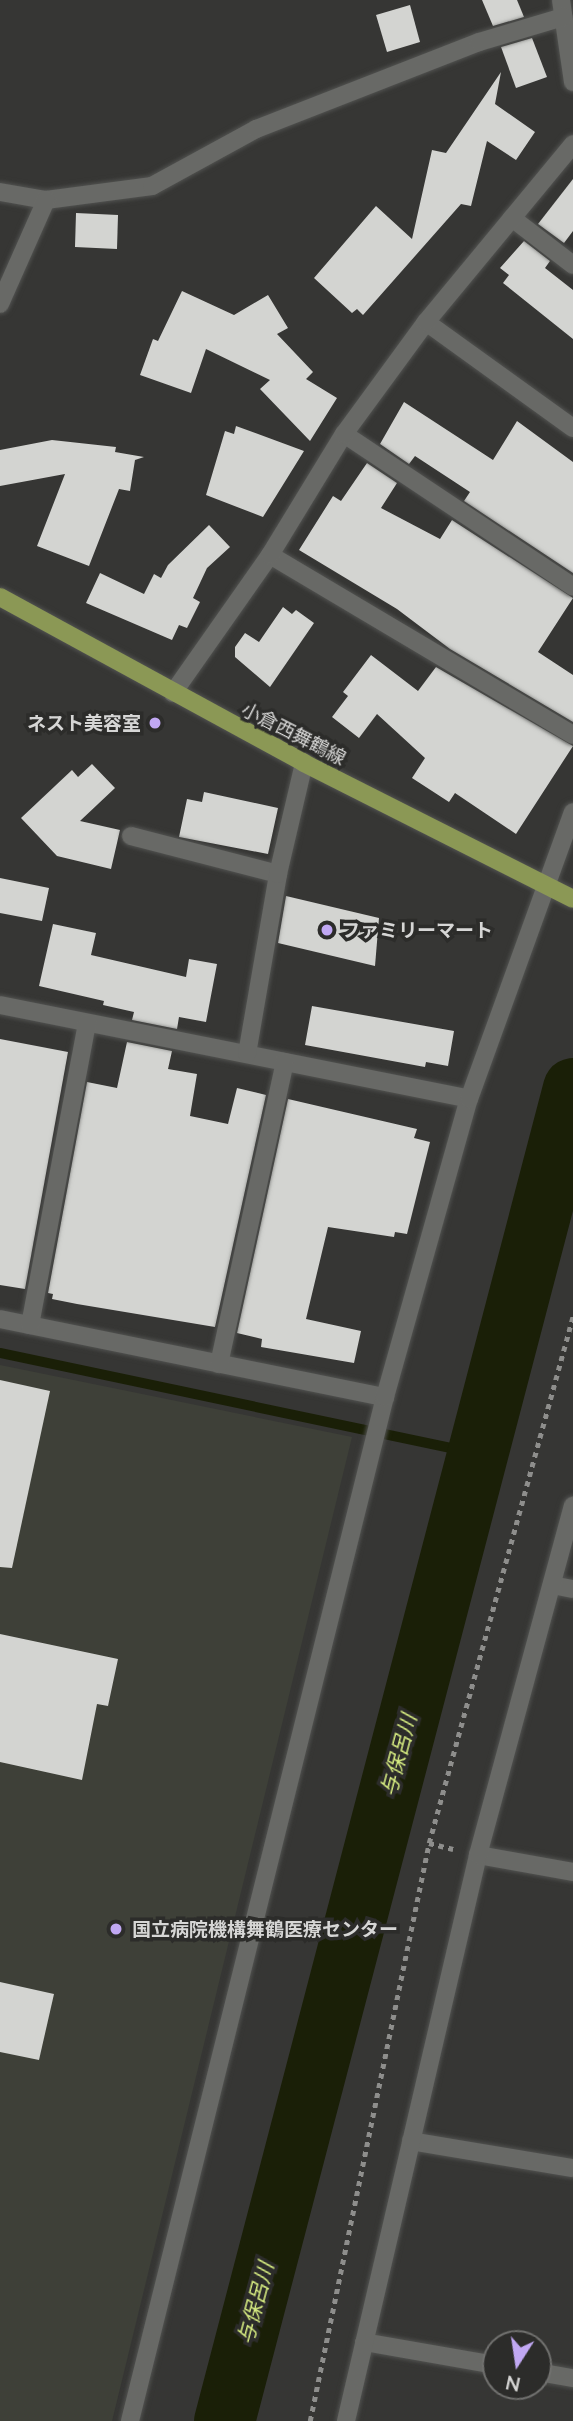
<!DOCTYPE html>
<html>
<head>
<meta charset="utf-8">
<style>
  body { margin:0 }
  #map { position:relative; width:573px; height:2421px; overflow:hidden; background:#363634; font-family:Lato,"Noto Sans JP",sans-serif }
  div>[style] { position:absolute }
  .built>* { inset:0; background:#3e4038 }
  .stream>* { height:10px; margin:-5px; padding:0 5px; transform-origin:5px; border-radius:5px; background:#1a1f07 }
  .river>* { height:61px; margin:-30.5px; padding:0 30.5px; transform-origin:30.5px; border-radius:30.5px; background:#1a1f07 }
  .building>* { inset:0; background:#d3d4d1 }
  .path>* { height:4.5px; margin-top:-2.25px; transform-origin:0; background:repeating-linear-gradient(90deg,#8e8e8c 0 5px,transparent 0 10px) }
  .roads { filter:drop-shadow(0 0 2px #515250) drop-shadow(0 0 2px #515250) }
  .minor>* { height:18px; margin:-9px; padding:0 9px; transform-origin:9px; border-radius:9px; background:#686966 }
  .major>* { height:18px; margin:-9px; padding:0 9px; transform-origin:9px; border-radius:9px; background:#8b9855 }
  .dots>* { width:19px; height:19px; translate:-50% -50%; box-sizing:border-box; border:4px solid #2c2c2a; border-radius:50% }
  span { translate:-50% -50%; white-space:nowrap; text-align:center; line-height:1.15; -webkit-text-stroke:7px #2c2c2a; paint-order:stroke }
  .poi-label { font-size:19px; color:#d6d6d5; font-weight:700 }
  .right { translate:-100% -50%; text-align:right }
  .left { translate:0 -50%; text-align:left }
  .street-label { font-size:19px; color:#d6d6d5 }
  .water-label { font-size:21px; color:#d6ec81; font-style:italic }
  .north { position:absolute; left:482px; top:2330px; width:70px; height:70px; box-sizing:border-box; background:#2c2c2a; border:2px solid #70706e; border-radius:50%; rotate:192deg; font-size:19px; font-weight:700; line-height:28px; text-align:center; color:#d6d6d5 }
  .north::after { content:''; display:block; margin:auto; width:24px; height:32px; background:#c1a8f3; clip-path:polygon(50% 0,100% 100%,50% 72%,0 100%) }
</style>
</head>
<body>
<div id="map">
  <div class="built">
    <i style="clip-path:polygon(0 1365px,352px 1437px,112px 2421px,0 2421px)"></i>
  </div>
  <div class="stream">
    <i style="left:0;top:1353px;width:485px;rotate:11.9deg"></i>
  </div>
  <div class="river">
    <i style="left:224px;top:2421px;width:1378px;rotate:-75.33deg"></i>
  </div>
  <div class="building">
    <i style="clip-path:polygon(482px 0,517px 0,524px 17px,493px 26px)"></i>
    <i style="clip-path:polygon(410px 5px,420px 42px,387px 52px,376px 15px)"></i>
    <i style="clip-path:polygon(532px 38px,547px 77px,516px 88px,501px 47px)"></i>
    <i style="clip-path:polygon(501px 72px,495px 104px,535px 132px,516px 160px,487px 141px,471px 206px,461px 204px,363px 315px,357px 309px,352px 313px,314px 278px,376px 206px,412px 239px,432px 150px,446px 153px)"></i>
    <i style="clip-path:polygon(573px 179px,573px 231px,564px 243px,538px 224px)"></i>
    <i style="clip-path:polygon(76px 213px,118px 215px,117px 249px,75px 247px)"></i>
    <i style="clip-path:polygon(524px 241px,550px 261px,545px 268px,573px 290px,573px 339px,503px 283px,509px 275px,500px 268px)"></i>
    <i style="clip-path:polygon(182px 291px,234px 315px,268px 295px,288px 328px,277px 334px,313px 372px,306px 379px,337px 398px,310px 441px,260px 389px,270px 380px,206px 349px,191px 393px,140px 375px,153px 339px,158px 341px)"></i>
    <i style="clip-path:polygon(404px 402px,493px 460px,517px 421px,573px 462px,573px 573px,464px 501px,470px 492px,415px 456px,409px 464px,380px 444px)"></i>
    <i style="clip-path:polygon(236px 426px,304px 451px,263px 517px,206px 495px,225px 431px,234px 434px)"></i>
    <i style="clip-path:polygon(52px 440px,116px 447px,115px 452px,144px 457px,135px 460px,130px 491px,119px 489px,89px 566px,37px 546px,65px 474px,0 486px,0 450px)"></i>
    <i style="clip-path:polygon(367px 463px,397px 483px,381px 508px,440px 539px,452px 520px,573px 598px,538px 652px,573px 675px,573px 722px,450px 649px,397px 609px,299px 550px,333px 496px,341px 501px)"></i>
    <i style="clip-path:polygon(209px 525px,230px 547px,207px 568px,193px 598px,200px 602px,187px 628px,179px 625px,172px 640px,86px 603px,100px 573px,144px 594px,154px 574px,161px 578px,168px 565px)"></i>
    <i style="clip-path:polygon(283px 607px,292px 614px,296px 610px,314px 623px,270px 687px,235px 657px,235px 647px,245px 633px,259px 642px)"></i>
    <i style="clip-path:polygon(371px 655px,418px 691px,436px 667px,573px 746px,516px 834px,455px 793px,449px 802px,412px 778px,425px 758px,377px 714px,359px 738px,332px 717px,348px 696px,343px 692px)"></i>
    <i style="clip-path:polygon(92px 764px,115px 788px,80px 821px,120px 830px,111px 869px,57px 856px,21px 818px,72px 770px,78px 777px)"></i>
    <i style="clip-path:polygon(204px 792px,278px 808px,268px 854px,179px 837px,187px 799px,202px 802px)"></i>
    <i style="clip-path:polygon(0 878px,49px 888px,42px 921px,0 913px)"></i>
    <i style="clip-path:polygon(286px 896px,379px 918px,375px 966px,278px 943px)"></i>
    <i style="clip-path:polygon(53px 924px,96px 933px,91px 955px,186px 977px,189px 959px,217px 964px,206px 1022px,179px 1017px,177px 1029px,132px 1020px,134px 1012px,103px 1005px,104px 1001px,39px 986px)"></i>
    <i style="clip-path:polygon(312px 1006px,454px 1031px,448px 1066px,426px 1062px,425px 1067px,305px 1045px)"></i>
    <i style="clip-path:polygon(0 1039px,68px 1052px,25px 1289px,0 1285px)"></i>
    <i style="clip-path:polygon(127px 1042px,172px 1051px,168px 1069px,197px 1074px,190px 1116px,228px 1124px,237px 1088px,266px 1095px,215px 1327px,77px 1304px,52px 1299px,53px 1294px,48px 1293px,87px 1082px,117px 1088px)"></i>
    <i style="clip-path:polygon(288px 1099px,417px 1129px,414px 1138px,430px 1142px,407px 1234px,395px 1232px,394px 1237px,328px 1227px,306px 1319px,361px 1331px,354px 1363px,261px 1347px,262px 1339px,237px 1333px)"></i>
    <i style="clip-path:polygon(0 1380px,50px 1391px,12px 1568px,0 1567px)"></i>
    <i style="clip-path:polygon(0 1634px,118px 1659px,108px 1706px,97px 1704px,82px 1780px,0 1762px)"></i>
    <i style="clip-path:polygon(0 1982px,54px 1994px,39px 2060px,0 2052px)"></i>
  </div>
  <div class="path">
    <i style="left:429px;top:1843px;width:25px;rotate:14deg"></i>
    <i style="left:310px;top:2421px;width:590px;rotate:-78.37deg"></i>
    <i style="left:429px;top:1843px;width:546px;rotate:-74.72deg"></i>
  </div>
  <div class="roads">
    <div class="minor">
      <i style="left:561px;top:0;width:83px;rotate:81.7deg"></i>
      <i style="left:0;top:192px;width:47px;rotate:9.9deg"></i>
      <i style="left:46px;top:200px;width:107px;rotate:-7.5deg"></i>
      <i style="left:152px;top:186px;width:119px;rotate:-28.7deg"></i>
      <i style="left:256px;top:129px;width:239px;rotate:-21.3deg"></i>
      <i style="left:479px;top:42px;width:88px;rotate:-16.6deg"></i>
      <i style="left:512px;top:218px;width:77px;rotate:37.6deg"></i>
      <i style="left:0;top:304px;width:114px;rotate:-66.1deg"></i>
      <i style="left:426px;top:322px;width:181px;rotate:35.8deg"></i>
      <i style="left:344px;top:434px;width:275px;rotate:33.7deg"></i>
      <i style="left:270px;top:555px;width:352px;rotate:30.7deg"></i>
      <i style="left:173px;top:693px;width:169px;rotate:-54.9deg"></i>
      <i style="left:270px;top:555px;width:142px;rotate:-58.6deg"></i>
      <i style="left:344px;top:434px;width:139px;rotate:-53.8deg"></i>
      <i style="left:426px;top:322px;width:231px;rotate:-50.4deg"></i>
      <i style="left:131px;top:836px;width:152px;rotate:14.5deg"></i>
      <i style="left:0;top:1005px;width:478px;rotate:11.3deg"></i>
      <i style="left:247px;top:1054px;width:183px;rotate:-80.2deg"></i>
      <i style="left:278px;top:874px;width:114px;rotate:-76.8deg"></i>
      <i style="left:0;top:1319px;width:393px;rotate:11.5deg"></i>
      <i style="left:30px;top:1325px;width:307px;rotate:-79.3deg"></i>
      <i style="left:219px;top:1364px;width:309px;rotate:-77.7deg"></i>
      <i style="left:552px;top:1585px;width:21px;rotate:11deg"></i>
      <i style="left:478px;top:1855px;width:97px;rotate:10.1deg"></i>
      <i style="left:411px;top:2141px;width:164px;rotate:9.5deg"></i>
      <i style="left:364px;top:2342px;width:134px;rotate:9.9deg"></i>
      <i style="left:538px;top:2372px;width:36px;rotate:10deg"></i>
      <i style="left:130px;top:2421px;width:1055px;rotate:-76.02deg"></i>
      <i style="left:385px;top:1397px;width:310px;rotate:-74.3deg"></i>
      <i style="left:469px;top:1099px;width:305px;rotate:-70.1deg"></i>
      <i style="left:346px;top:2421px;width:581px;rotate:-76.87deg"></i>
      <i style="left:478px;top:1855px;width:362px;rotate:-74.8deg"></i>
    </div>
    <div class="major">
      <i style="left:0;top:597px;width:346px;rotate:28.6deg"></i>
      <i style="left:304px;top:763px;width:301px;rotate:26.8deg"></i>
    </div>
  </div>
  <div class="dots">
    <i style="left:155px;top:723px;background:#c1a8f3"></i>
    <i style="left:327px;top:930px;background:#c1a8f3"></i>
    <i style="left:116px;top:1929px;background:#c1a8f3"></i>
  </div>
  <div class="poi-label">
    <span class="right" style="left:141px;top:723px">ネスト美容室</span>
    <span class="left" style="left:341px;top:930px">ファミリーマート</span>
    <span class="left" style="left:132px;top:1929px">国立病院機構舞鶴医療センター</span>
  </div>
  <div class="street-label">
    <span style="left:294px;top:733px;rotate:27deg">小倉西舞鶴線</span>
  </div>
  <div class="water-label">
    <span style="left:398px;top:1755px;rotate:-75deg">与保呂川</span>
    <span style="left:255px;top:2303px;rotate:-75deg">与保呂川</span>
  </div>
  <div class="north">N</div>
</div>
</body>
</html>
